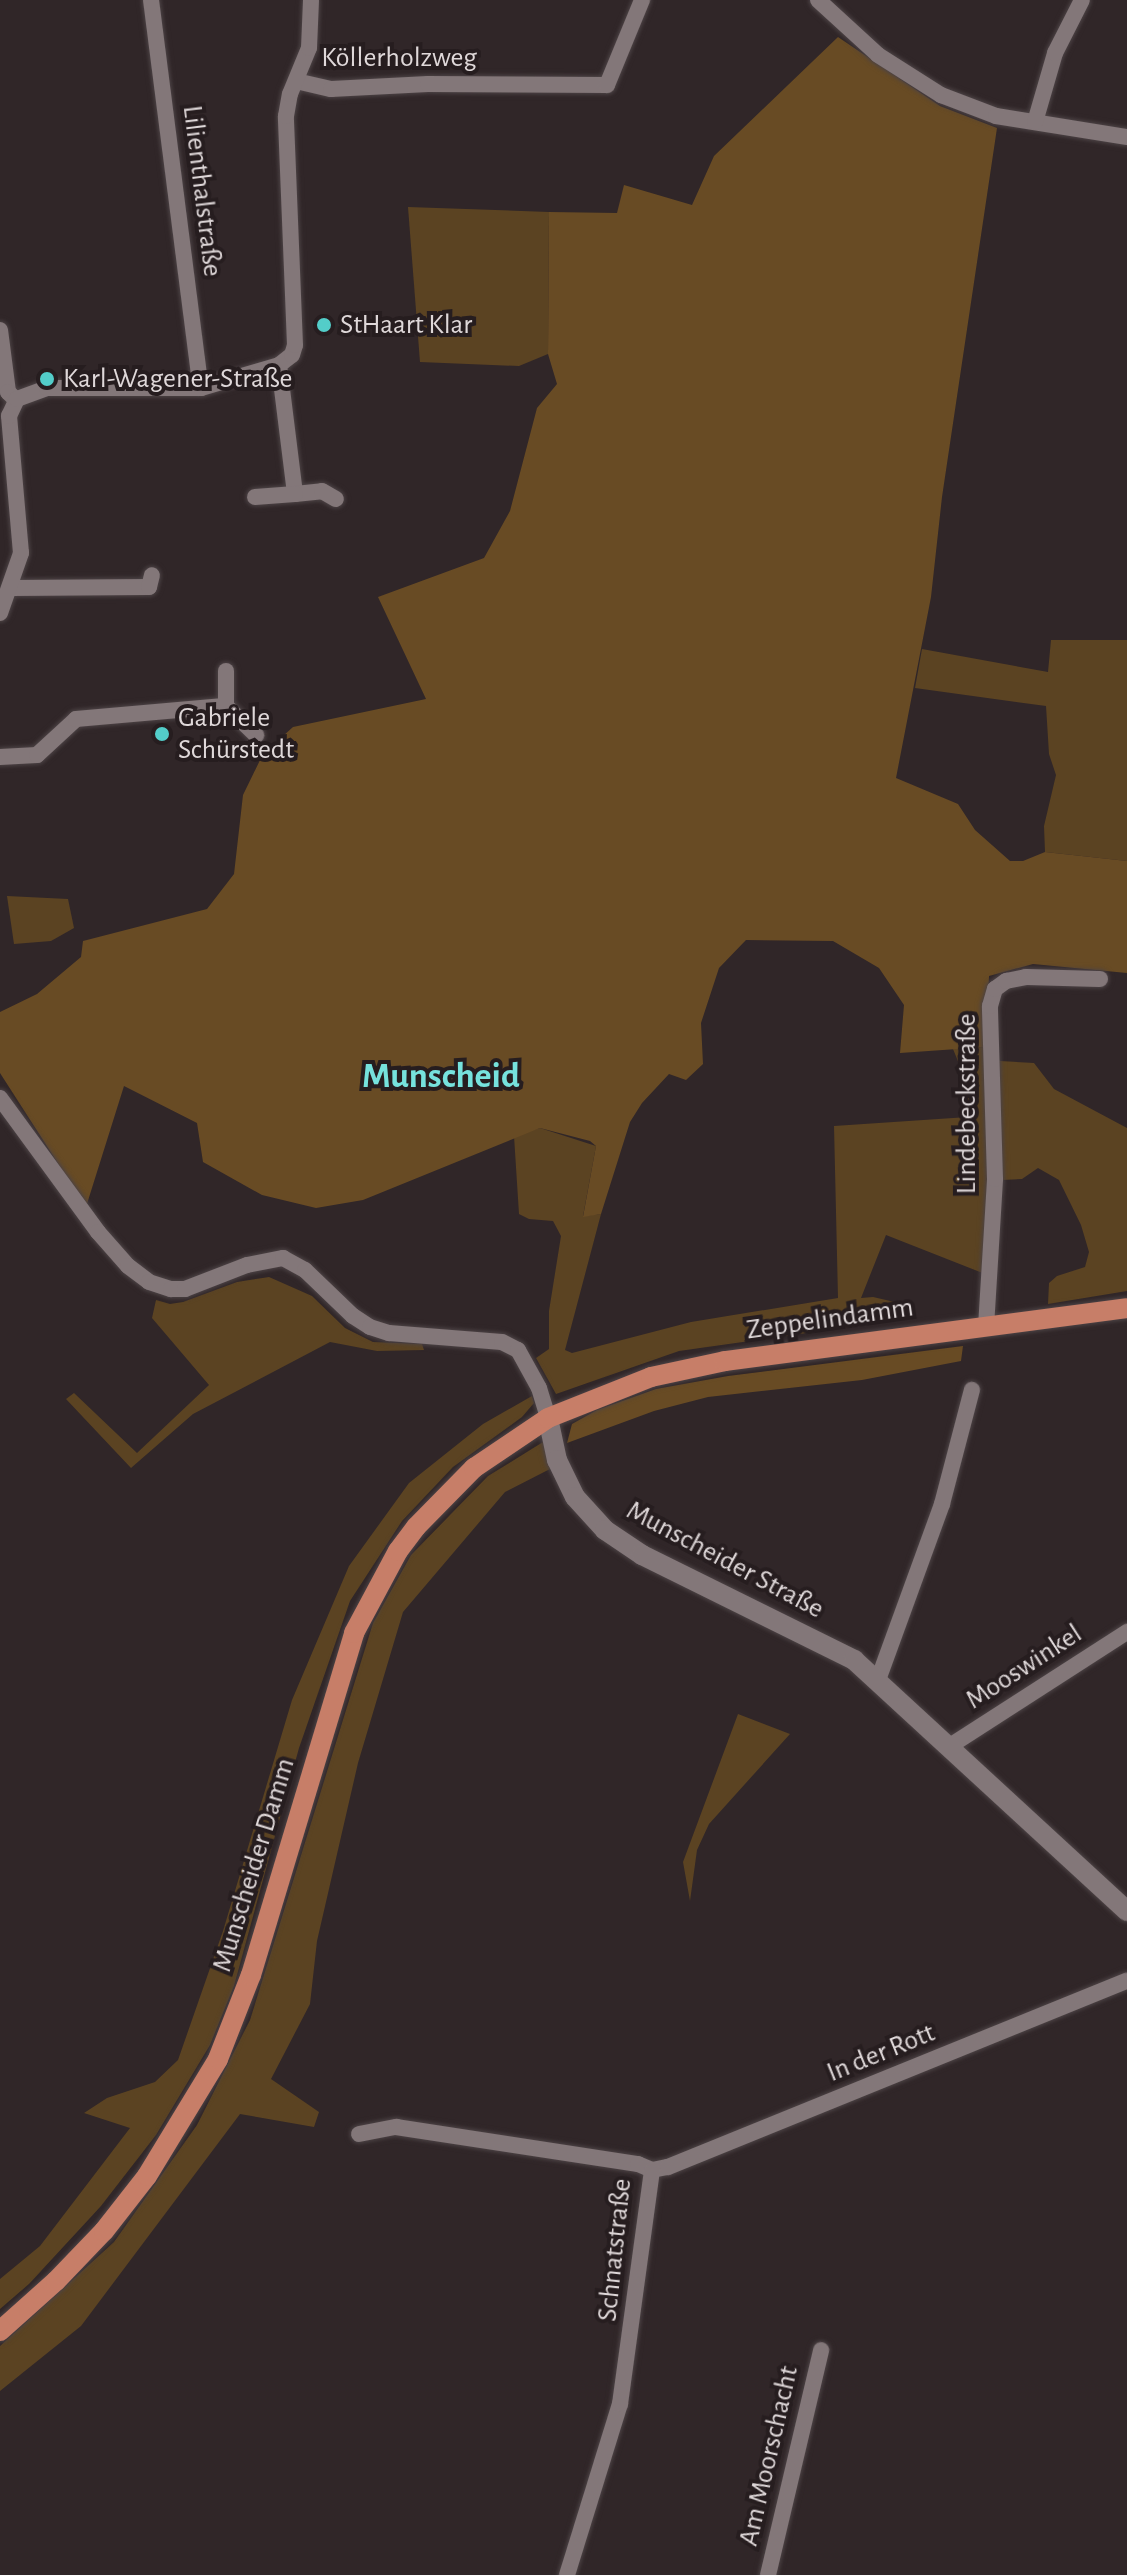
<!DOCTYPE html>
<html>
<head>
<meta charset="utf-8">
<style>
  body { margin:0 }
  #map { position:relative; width:1127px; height:2575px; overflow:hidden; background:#302628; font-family:"Alegreya Sans",sans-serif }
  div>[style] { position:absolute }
  .green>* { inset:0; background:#5b4322 }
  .forest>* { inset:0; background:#684b24 }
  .roads { filter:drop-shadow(0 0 2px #4c4345) drop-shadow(0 0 2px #4c4345) }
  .minor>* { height:16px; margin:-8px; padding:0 8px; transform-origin:8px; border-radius:8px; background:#837779 }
  .tertiary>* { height:20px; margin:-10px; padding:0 10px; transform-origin:10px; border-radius:10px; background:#837779 }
  .primary>* { height:20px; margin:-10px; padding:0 10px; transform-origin:10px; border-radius:10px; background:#c77e68 }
  .dots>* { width:22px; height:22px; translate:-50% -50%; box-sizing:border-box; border:4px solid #261d1f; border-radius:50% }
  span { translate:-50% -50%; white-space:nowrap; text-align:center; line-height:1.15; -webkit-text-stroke:8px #261d1f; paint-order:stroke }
  .street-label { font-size:28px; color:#dfd8d9 }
  .poi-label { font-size:28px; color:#dfd8d9 }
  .left { translate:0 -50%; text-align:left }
  .district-label { font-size:36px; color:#76e2dd; font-weight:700 }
</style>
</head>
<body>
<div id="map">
  <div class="green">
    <i style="clip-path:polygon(408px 207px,549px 212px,548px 354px,519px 366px,420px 362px)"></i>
    <i style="clip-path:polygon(1051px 640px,1127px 640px,1127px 861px,1045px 852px,1044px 826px,1056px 775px,1049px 754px,1046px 706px,915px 688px,922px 649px,1048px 672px)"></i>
    <i style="clip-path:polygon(7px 896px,68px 899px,74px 928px,51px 941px,14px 944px)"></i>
    <i style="clip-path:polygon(986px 1047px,1000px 1061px,1034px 1063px,1054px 1089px,1127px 1128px,1127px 1291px,1048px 1304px,1049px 1283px,1057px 1276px,1085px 1267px,1089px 1252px,1081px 1225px,1059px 1180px,1038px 1168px,1022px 1179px,1002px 1180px,995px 1274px,980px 1272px,886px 1235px,861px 1298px,873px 1297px,912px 1306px,913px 1318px,679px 1351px,556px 1394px,536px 1358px,549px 1349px,549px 1311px,561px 1236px,553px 1221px,529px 1219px,519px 1214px,514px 1136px,540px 1128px,596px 1146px,583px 1216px,601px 1214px,565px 1350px,572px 1353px,691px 1322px,838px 1298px,834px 1126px,968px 1117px,964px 1076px,953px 1049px)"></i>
    <i style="clip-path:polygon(269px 1277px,312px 1296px,345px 1328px,373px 1342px,422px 1344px,424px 1350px,377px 1351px,330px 1342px,193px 1414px,131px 1468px,66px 1399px,74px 1393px,137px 1453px,209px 1385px,152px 1318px,156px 1300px,170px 1304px,183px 1302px,237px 1282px)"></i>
    <i style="clip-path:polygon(532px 1396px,534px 1403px,522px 1417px,453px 1467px,402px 1521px,350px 1601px,299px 1748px,234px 1986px,210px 2045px,156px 2135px,101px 2206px,29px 2284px,0 2309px,0 2279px,40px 2246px,130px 2128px,84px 2113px,107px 2098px,155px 2082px,178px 2060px,223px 1931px,292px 1700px,349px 1566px,409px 1483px,483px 1424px)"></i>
    <i style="clip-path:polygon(543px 1442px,550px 1469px,505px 1492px,403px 1612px,358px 1763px,317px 1941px,310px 2004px,271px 2079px,319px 2112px,314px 2127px,240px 2114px,81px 2326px,0 2391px,0 2346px,114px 2242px,197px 2125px,250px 2020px,373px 1623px,411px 1555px,488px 1476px)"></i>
    <i style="clip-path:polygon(738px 1714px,790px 1734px,709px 1824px,697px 1850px,690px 1901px,683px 1862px)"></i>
  </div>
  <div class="forest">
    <i style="clip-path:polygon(838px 37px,940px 106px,997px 128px,942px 497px,931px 597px,896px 778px,958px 804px,975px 830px,1010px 861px,1023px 861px,1045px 852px,1127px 861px,1127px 973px,1033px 964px,989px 976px,986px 1047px,900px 1053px,904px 1005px,879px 968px,833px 941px,746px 940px,719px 968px,701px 1023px,703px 1064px,686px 1080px,669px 1074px,642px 1103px,630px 1122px,601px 1214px,583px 1217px,596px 1146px,590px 1141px,540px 1128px,363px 1200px,316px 1208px,262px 1195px,203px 1162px,197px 1123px,124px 1086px,86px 1207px,0 1073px,0 1012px,37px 994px,81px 957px,83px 941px,207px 909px,234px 874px,243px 795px,263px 754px,293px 727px,426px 699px,378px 597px,484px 558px,510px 511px,537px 408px,557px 384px,548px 354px,549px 212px,617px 213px,624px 185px,692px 205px,714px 156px)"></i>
    <i style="clip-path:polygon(963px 1346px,961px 1361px,862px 1380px,708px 1397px,654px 1411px,567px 1443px,572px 1424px,597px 1410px,656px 1389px,728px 1376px)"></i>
  </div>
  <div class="roads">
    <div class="minor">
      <i style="left:151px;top:0;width:391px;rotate:82.7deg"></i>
      <i style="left:818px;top:0;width:81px;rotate:42.5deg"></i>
      <i style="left:878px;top:55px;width:75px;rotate:32.4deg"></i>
      <i style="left:941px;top:95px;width:59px;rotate:20.9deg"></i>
      <i style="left:996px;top:116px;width:133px;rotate:9.1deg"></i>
      <i style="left:296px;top:81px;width:36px;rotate:13deg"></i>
      <i style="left:331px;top:89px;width:97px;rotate:-3deg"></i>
      <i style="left:428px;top:84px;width:179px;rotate:0.3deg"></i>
      <i style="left:607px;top:85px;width:92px;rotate:-67.6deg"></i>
      <i style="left:1035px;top:122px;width:72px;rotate:-73.8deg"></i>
      <i style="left:1055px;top:53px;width:59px;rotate:-63deg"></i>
      <i style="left:0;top:330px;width:63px;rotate:82.6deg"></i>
      <i style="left:8px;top:392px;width:11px;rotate:45deg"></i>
      <i style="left:279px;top:365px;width:130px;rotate:82.9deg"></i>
      <i style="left:295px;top:494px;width:27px;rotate:-6deg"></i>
      <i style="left:322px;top:491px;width:16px;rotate:30deg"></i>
      <i style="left:255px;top:497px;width:40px;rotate:-4.3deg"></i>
      <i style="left:12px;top:588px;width:137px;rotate:-0.4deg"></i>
      <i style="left:149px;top:587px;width:12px;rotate:-76deg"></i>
      <i style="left:0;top:613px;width:64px;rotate:-70.7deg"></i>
      <i style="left:21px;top:553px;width:138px;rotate:-95deg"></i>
      <i style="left:9px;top:416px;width:19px;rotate:-65deg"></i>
      <i style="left:17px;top:399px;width:32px;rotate:-20deg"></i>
      <i style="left:47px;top:388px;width:154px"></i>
      <i style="left:201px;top:388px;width:81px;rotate:-16.4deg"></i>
      <i style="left:279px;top:365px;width:16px;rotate:-38deg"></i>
      <i style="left:292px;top:355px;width:10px;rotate:-73deg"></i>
      <i style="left:295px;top:345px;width:229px;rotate:-92.3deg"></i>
      <i style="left:286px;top:116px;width:22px;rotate:-80deg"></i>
      <i style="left:290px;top:94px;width:50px;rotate:-67.6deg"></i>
      <i style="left:309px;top:48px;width:48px;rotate:-87.6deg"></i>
      <i style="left:226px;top:706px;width:42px;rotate:44deg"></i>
      <i style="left:0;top:757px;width:37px;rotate:-3deg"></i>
      <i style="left:37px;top:755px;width:53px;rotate:-42.7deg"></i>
      <i style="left:76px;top:719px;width:151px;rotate:-5deg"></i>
      <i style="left:226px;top:706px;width:35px;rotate:-90deg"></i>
      <i style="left:0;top:1098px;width:166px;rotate:53.8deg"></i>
      <i style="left:98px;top:1232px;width:45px;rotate:48.6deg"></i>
      <i style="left:128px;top:1266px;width:26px;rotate:37deg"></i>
      <i style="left:149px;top:1282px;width:23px;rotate:18deg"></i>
      <i style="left:171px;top:1289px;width:14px"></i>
      <i style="left:185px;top:1289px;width:66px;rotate:-21.2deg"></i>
      <i style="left:247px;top:1265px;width:37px;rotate:-11deg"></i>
      <i style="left:283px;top:1258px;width:25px;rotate:29deg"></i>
      <i style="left:305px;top:1270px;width:66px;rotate:43.8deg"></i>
      <i style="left:353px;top:1316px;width:20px;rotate:33deg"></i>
      <i style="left:370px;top:1327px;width:20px;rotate:18deg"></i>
      <i style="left:389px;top:1333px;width:113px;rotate:4.6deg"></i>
      <i style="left:502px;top:1342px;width:18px;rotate:27deg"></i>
      <i style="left:518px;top:1350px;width:43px;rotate:61.1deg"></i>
      <i style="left:539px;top:1388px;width:31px;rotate:73deg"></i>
      <i style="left:986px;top:1327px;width:148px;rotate:-86.5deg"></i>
      <i style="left:995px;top:1179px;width:173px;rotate:-91.7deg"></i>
      <i style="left:990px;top:1006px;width:18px;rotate:-74deg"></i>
      <i style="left:995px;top:989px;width:14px;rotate:-36deg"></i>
      <i style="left:1006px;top:981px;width:20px;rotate:-11deg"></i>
      <i style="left:1026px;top:977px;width:74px;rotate:1.5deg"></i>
      <i style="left:878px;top:1680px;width:187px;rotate:-70deg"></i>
      <i style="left:942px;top:1504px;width:118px;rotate:-75.3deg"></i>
      <i style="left:950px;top:1746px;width:211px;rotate:-32.8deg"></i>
      <i style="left:359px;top:2134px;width:38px;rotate:-11deg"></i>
      <i style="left:396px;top:2127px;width:245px;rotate:8.7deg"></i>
      <i style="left:638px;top:2164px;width:15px;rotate:23deg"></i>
      <i style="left:652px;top:2170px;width:16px;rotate:-11deg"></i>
      <i style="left:668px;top:2167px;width:495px;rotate:-22.1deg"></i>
      <i style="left:567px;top:2575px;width:179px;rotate:-72.8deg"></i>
      <i style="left:620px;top:2404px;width:236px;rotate:-82.2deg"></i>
      <i style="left:768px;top:2575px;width:231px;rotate:-76.7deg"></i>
    </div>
    <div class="tertiary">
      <i style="left:548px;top:1418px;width:43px;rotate:77.9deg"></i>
      <i style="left:557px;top:1460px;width:41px;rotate:64.1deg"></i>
      <i style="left:575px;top:1497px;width:45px;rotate:47.7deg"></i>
      <i style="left:605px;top:1530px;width:45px;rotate:34deg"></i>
      <i style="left:642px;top:1555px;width:237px;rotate:26.3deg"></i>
      <i style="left:854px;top:1660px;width:371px;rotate:42.6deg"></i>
    </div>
    <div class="primary">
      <i style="left:0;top:2331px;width:75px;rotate:-41.8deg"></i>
      <i style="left:56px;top:2281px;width:69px;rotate:-46.2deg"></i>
      <i style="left:104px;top:2231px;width:70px;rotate:-52deg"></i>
      <i style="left:147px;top:2176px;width:137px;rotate:-58.7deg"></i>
      <i style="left:218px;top:2059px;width:90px;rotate:-68.6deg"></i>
      <i style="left:251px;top:1975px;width:357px;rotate:-73.2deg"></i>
      <i style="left:354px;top:1633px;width:93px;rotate:-61.8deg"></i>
      <i style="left:398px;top:1551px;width:30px;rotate:-53deg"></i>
      <i style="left:416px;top:1527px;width:83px;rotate:-45.5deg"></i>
      <i style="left:474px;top:1468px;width:89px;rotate:-34deg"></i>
      <i style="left:548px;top:1418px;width:111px;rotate:-21.7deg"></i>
      <i style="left:651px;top:1377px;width:76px;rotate:-12.2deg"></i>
      <i style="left:725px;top:1361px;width:405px;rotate:-7.5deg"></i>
    </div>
  </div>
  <div class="dots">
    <i style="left:324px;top:325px;background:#53cdc9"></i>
    <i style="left:47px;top:379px;background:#53cdc9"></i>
    <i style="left:162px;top:734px;background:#53cdc9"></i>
  </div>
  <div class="street-label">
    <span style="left:399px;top:58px">Köllerholzweg</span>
    <span style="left:202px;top:191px;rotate:83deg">Lilienthalstraße</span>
    <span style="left:967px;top:1104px;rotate:-90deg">Lindebeckstraße</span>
    <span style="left:830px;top:1319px;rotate:-8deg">Zeppelindamm</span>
    <span style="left:725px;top:1560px;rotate:28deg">Munscheider Straße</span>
    <span style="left:1024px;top:1667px;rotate:-33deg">Mooswinkel</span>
    <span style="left:254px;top:1865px;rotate:-73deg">Munscheider Damm</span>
    <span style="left:881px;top:2053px;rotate:-22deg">In der Rott</span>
    <span style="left:615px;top:2250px;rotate:-84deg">Schnatstraße</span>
    <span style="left:769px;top:2456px;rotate:-77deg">Am Moorschacht</span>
  </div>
  <div class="poi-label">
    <span class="left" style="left:340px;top:325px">StHaart Klar</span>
    <span class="left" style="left:63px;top:379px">Karl-Wagener-Straße</span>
    <span class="left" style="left:178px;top:734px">Gabriele<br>Schürstedt</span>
  </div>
  <div class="district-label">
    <span style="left:441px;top:1077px">Munscheid</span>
  </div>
</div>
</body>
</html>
